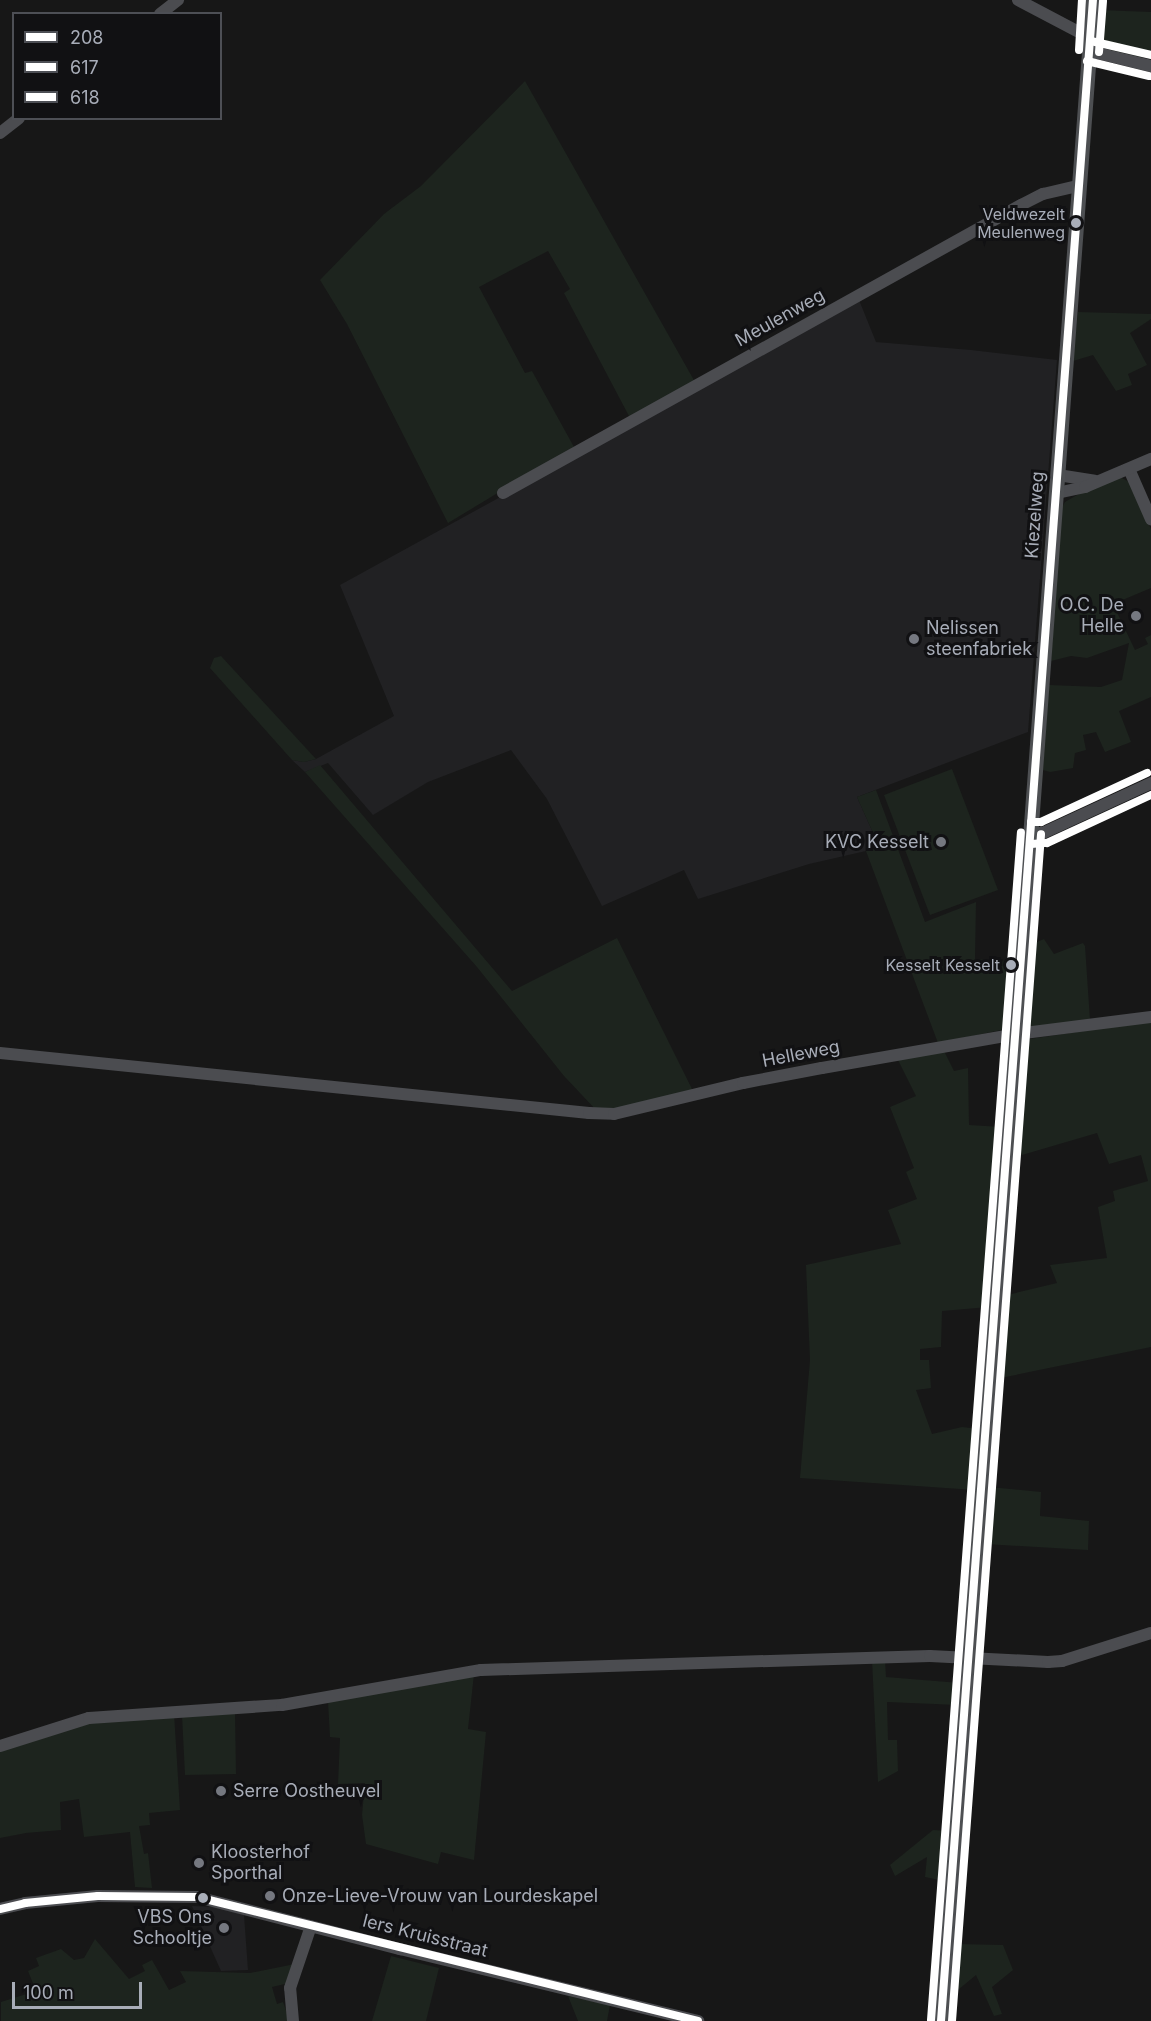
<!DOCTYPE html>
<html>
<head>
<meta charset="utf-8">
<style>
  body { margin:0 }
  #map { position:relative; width:1151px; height:2021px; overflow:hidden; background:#171717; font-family:Inter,sans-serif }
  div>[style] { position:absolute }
  .built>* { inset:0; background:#212123 }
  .green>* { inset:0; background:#1d241e }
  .minor>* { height:12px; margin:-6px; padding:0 6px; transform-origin:6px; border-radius:6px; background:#4b4c50 }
  .major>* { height:15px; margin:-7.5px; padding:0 7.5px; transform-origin:7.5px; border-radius:7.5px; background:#4d4f52 }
  .bus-1>* { height:8px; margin:-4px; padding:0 4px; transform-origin:4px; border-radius:4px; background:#fff }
  .bus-2>* { height:8px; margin:-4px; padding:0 4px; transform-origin:4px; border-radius:4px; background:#fff }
  .bus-3>* { height:8px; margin:-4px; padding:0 4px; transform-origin:4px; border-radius:4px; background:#fff }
  .bus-4>* { height:8px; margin:-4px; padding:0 4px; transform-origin:4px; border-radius:4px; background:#fff }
  .dots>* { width:16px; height:16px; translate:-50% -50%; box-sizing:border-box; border:3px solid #111113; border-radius:50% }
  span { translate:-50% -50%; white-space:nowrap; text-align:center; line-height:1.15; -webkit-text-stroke:6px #111113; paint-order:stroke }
  .bus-label { font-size:16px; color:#a8adb8 }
  .right { translate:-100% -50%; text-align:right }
  .street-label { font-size:18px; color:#a8adb8 }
  .poi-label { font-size:18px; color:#a8adb8 }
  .left { translate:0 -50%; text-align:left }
  .legend { position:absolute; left:12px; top:12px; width:210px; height:108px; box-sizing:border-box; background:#111113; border:2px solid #4d4f55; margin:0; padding:8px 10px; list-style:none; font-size:18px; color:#a8adb8 }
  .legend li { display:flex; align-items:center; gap:12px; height:30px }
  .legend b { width:30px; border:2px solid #4d4f55 }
  .scale { position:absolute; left:12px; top:1982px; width:130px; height:27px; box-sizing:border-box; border:3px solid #a8adb8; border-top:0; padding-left:8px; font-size:18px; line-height:21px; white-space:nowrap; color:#a8adb8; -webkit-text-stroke:4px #111113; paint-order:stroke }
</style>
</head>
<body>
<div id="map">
  <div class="built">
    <i style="clip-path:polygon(859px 300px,876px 342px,971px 350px,1057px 360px,1028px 732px,857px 797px,878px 844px,866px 851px,809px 864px,698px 899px,684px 870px,602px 906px,547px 799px,511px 750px,428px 782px,373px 815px,328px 763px,305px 772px,292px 760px,304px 762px,316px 759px,394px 716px,340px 585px)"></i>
    <i style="clip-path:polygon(192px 1906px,216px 1907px,244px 1915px,248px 1970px,221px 1971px)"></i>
  </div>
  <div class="green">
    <i style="clip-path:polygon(1100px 10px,1151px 12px,1151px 52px,1141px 58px,1096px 46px)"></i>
    <i style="clip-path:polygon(525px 81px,695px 382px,630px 418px,564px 293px,570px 289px,548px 251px,479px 287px,525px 373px,532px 371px,574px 447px,448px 523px,347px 324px,320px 280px,384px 214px,421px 186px)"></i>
    <i style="clip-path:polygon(1078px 312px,1151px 314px,1151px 319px,1130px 333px,1147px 365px,1128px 374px,1132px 385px,1116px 391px,1093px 355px,1073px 361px)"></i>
    <i style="clip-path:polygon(1120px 477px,1129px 482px,1151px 529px,1151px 588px,1113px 604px,1135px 650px,1148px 644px,1145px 638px,1151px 635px,1151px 697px,1119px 711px,1131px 742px,1105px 752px,1096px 732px,1083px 735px,1086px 750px,1075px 753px,1073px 768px,1050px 772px,1043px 770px,1049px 685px,1101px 687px,1122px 680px,1129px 643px,1087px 658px,1071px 656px,1051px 661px,1062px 507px,1065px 502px,1077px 495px)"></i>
    <i style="clip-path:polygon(221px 656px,316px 759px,304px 762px,292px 760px,210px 668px,214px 658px)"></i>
    <i style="clip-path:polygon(320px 765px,512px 991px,617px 938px,693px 1091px,628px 1109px,597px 1111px,564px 1076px,477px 967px,305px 772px)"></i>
    <i style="clip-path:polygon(952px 769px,998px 890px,930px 915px,884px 795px)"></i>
    <i style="clip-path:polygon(876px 790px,925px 922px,976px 902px,975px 959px,1011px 962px,1006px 1029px,938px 1043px,866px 851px,878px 844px,857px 797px)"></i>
    <i style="clip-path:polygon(1044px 939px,1054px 954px,1083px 943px,1085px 946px,1090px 1020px,1028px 1028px,1024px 1024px,1030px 945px)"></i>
    <i style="clip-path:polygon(1151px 1021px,1151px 1347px,996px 1379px,1003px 1296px,1057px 1283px,1050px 1265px,1107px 1258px,1098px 1207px,1115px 1201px,1113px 1191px,1148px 1181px,1141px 1155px,1109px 1164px,1097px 1133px,1015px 1157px,1023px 1040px)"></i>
    <i style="clip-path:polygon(943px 1049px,954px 1071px,968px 1068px,969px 1125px,1002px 1127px,988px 1307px,942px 1311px,941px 1347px,920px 1349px,920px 1360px,929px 1360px,931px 1388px,916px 1390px,932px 1434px,962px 1427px,979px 1429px,975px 1490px,800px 1478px,810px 1360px,806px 1265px,901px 1244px,888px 1210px,917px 1199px,906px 1172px,914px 1168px,890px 1107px,916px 1096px,897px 1058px)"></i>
    <i style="clip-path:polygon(989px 1487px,1041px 1492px,1040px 1516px,1089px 1521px,1088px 1550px,985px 1544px)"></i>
    <i style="clip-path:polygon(872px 1660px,885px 1660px,886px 1677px,960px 1683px,958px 1705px,887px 1702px,888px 1740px,897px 1740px,898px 1771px,878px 1782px)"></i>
    <i style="clip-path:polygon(474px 1674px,468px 1729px,486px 1732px,474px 1860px,441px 1852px,438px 1864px,366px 1844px,362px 1815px,365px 1783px,338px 1784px,340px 1738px,330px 1737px,328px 1702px)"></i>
    <i style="clip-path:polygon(174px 1713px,180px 1810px,149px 1813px,150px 1825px,139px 1826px,144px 1854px,148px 1853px,152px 1888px,135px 1887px,130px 1832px,84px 1837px,79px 1799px,60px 1802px,61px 1830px,26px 1833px,0 1838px,0 1750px,84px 1723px)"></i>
    <i style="clip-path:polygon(235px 1713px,236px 1774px,185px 1775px,182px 1715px)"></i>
    <i style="clip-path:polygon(933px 1830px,949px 1831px,944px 1881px,925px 1877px,927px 1857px,895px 1876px,890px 1865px)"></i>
    <i style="clip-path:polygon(95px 1939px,129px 1979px,145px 1971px,142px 1965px,152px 1960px,169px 1990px,186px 1982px,180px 1971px,250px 1973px,295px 1964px,289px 1983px,272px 1987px,277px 2004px,283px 2002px,290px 2021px,1px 2021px,1px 2002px,36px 1991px,28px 1971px,39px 1966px,36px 1958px,61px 1949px,74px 1960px,84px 1958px)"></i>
    <i style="clip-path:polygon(957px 1944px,1003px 1945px,1013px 1970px,992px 1987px,1002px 2014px,994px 2016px,976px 1975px,953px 1994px)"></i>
    <i style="clip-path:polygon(391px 1956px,439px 1968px,426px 2021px,372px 2021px)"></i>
    <i style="clip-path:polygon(568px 1996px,610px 2005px,607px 2021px,578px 2021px)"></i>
  </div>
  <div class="minor">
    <i style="left:1018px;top:0;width:81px;rotate:27.8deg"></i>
    <i style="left:160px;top:14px;width:23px;rotate:-38deg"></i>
    <i style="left:1089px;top:51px;width:64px;rotate:13.6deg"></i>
    <i style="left:0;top:133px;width:24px;rotate:-38deg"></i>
    <i style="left:1129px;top:469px;width:55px;rotate:66.3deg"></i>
    <i style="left:1058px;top:475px;width:37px;rotate:9deg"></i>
    <i style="left:503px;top:493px;width:593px;rotate:-29.07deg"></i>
    <i style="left:1021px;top:205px;width:25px;rotate:-27deg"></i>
    <i style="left:1043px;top:194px;width:37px;rotate:-13deg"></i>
    <i style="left:1057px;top:493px;width:29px;rotate:-12deg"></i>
    <i style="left:1085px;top:487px;width:72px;rotate:-23deg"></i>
    <i style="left:1031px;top:833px;width:12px"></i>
    <i style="left:1043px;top:833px;width:119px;rotate:-24.8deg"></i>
    <i style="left:0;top:1053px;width:592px;rotate:5.82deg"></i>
    <i style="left:589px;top:1113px;width:25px;rotate:2deg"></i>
    <i style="left:614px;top:1114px;width:133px;rotate:-13.5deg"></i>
    <i style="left:743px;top:1083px;width:80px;rotate:-10.8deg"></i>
    <i style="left:822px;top:1068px;width:197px;rotate:-9.9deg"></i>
    <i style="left:1016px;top:1034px;width:136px;rotate:-7.2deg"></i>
    <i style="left:0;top:1746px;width:93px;rotate:-17.5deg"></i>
    <i style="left:89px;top:1718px;width:193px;rotate:-3.9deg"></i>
    <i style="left:282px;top:1705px;width:202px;rotate:-10deg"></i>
    <i style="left:481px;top:1670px;width:449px;rotate:-1.8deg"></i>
    <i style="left:930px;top:1656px;width:118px;rotate:2.9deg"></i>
    <i style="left:1048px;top:1662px;width:14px;rotate:-4deg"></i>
    <i style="left:1062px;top:1661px;width:93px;rotate:-17.5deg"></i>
    <i style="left:0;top:1909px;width:26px;rotate:-13deg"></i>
    <i style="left:25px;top:1903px;width:73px;rotate:-5.5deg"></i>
    <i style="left:98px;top:1896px;width:99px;rotate:0.6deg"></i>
    <i style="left:197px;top:1897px;width:210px;rotate:14.4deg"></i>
    <i style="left:400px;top:1949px;width:307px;rotate:13.6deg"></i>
    <i style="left:293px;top:2021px;width:33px;rotate:-95deg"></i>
    <i style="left:290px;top:1988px;width:65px;rotate:-71.3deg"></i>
  </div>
  <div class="major">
    <i style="left:941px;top:2021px;width:2027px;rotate:-85.7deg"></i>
  </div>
  <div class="bus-1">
    <i style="left:941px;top:2021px;width:2027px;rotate:-85.7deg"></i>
  </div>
  <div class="bus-2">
    <i style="left:1099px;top:52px;width:51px;rotate:-85.5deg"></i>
    <i style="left:1087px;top:61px;width:64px;rotate:13.6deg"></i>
    <i style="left:1031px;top:844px;width:16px;rotate:-4deg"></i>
    <i style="left:1047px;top:843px;width:115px;rotate:-24.8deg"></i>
    <i style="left:952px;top:2021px;width:1190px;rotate:-85.71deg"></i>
  </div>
  <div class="bus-3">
    <i style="left:1091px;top:41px;width:62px;rotate:13.1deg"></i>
    <i style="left:1079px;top:50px;width:50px;rotate:-86.6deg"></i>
    <i style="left:1031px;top:822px;width:10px"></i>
    <i style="left:1041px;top:822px;width:117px;rotate:-24.8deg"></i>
    <i style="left:931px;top:2020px;width:1191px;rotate:-85.67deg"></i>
  </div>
  <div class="bus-4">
    <i style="left:0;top:1909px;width:26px;rotate:-13deg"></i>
    <i style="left:25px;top:1903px;width:73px;rotate:-5.5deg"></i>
    <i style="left:98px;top:1896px;width:99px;rotate:0.6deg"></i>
    <i style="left:197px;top:1897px;width:516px;rotate:13.9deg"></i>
  </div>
  <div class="dots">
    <i style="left:1076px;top:223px;background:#a8adb8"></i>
    <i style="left:1136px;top:616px;background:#757880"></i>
    <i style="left:914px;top:639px;background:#757880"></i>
    <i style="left:941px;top:842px;background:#757880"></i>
    <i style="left:1011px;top:965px;background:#a8adb8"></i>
    <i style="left:221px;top:1791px;background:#757880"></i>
    <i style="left:199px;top:1863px;background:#757880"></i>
    <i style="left:270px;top:1896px;background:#757880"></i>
    <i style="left:203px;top:1898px;background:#a8adb8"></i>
    <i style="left:224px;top:1928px;background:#757880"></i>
  </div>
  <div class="bus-label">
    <span class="right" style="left:1065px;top:223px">Veldwezelt<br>Meulenweg</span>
    <span class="right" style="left:1000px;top:965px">Kesselt Kesselt</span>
  </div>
  <div class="street-label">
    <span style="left:780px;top:318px;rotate:-29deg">Meulenweg</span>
    <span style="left:1035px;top:515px;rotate:-86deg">Kiezelweg</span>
    <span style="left:801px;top:1054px;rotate:-11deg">Helleweg</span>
    <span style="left:425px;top:1936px;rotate:14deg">Iers Kruisstraat</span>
  </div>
  <div class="poi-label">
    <span class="right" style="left:1124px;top:616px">O.C. De<br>Helle</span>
    <span class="left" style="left:926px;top:639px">Nelissen<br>steenfabriek</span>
    <span class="right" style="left:929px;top:842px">KVC Kesselt</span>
    <span class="left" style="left:233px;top:1791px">Serre Oostheuvel</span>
    <span class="left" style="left:211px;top:1863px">Kloosterhof<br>Sporthal</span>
    <span class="left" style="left:282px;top:1896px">Onze-Lieve-Vrouw van Lourdeskapel</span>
    <span class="right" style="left:212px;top:1928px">VBS Ons<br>Schooltje</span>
  </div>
  <ul class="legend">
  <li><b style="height:8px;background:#fff"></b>208</li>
  <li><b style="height:8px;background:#fff"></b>617</li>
  <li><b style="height:8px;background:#fff"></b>618</li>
  </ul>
  <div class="scale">100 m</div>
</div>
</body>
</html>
